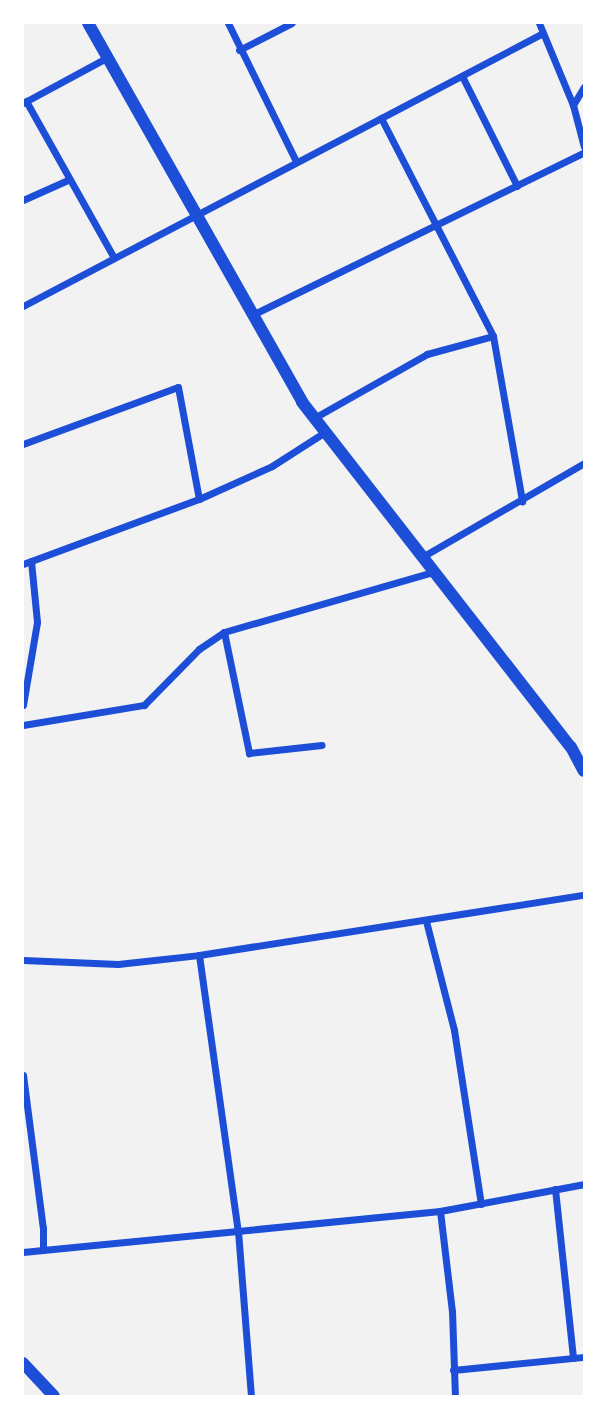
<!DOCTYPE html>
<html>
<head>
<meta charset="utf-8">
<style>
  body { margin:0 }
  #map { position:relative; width:607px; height:1419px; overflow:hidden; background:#f2f2f2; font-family:Roboto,sans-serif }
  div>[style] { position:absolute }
  .minor>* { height:7px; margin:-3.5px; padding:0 3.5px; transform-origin:3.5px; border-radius:3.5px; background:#1d4ed8 }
  .tertiary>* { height:12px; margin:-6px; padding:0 6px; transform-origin:6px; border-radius:6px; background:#1d4ed8 }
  span { translate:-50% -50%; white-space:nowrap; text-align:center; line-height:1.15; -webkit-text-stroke:5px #fff; paint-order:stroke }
  .frame { position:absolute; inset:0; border:24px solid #fff; pointer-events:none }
</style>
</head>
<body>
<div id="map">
  <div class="minor">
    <i style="left:228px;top:23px;width:152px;rotate:63.8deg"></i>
    <i style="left:539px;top:23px;width:89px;rotate:67.5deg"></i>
    <i style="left:573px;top:105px;width:43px;rotate:75.3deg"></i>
    <i style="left:239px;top:50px;width:59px;rotate:-27deg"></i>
    <i style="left:462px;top:76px;width:123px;rotate:63.4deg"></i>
    <i style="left:26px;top:101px;width:180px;rotate:60.7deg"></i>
    <i style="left:23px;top:103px;width:97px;rotate:-28.4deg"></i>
    <i style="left:573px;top:105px;width:21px;rotate:-59deg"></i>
    <i style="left:381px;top:118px;width:245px;rotate:62.8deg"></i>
    <i style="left:493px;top:336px;width:168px;rotate:80deg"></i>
    <i style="left:23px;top:200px;width:49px;rotate:-24deg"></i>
    <i style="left:23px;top:306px;width:587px;rotate:-27.7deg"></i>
    <i style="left:254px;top:314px;width:368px;rotate:-26.1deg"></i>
    <i style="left:314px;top:418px;width:130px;rotate:-29.5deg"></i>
    <i style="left:427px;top:354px;width:68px;rotate:-15.3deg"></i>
    <i style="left:23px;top:444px;width:165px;rotate:-20.2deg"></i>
    <i style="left:178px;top:387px;width:114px;rotate:79.4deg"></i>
    <i style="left:422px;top:557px;width:187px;rotate:-30.1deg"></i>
    <i style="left:23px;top:564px;width:188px;rotate:-20.3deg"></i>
    <i style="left:199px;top:499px;width:80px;rotate:-24.3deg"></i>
    <i style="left:272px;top:466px;width:63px;rotate:-32.7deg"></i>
    <i style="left:224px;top:632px;width:124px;rotate:78.3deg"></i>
    <i style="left:249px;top:753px;width:73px;rotate:-6.3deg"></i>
    <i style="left:23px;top:705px;width:84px;rotate:-80.4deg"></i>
    <i style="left:37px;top:622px;width:61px;rotate:-95.6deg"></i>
    <i style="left:23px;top:725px;width:123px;rotate:-9.4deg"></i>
    <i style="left:144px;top:705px;width:78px;rotate:-45.5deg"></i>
    <i style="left:199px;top:649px;width:30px;rotate:-34deg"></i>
    <i style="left:224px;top:632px;width:217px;rotate:-16deg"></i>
    <i style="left:426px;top:921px;width:113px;rotate:75.6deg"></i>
    <i style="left:454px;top:1030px;width:176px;rotate:81.2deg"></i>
    <i style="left:199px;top:955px;width:279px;rotate:82deg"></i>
    <i style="left:238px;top:1231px;width:166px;rotate:85.5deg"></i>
    <i style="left:23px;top:960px;width:95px;rotate:2.4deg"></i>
    <i style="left:118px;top:964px;width:81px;rotate:-6.3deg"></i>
    <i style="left:199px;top:955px;width:390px;rotate:-8.9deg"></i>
    <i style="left:23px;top:1075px;width:154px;rotate:82.6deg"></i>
    <i style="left:43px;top:1228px;width:22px;rotate:90deg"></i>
    <i style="left:43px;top:1250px;width:20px;rotate:174deg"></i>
    <i style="left:555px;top:1189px;width:170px;rotate:83.9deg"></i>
    <i style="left:440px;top:1211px;width:101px;rotate:83.2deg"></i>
    <i style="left:452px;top:1311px;width:85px;rotate:88deg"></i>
    <i style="left:43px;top:1250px;width:399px;rotate:-5.6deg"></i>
    <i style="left:440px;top:1211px;width:147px;rotate:-10.6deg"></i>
    <i style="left:453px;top:1370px;width:132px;rotate:-5.7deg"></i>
  </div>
  <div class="tertiary">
    <i style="left:88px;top:23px;width:435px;rotate:60.5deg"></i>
    <i style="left:302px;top:402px;width:437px;rotate:52.1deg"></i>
    <i style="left:571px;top:747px;width:27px;rotate:62deg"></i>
    <i style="left:23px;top:1363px;width:45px;rotate:46.8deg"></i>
  </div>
  <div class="frame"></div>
</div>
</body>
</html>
